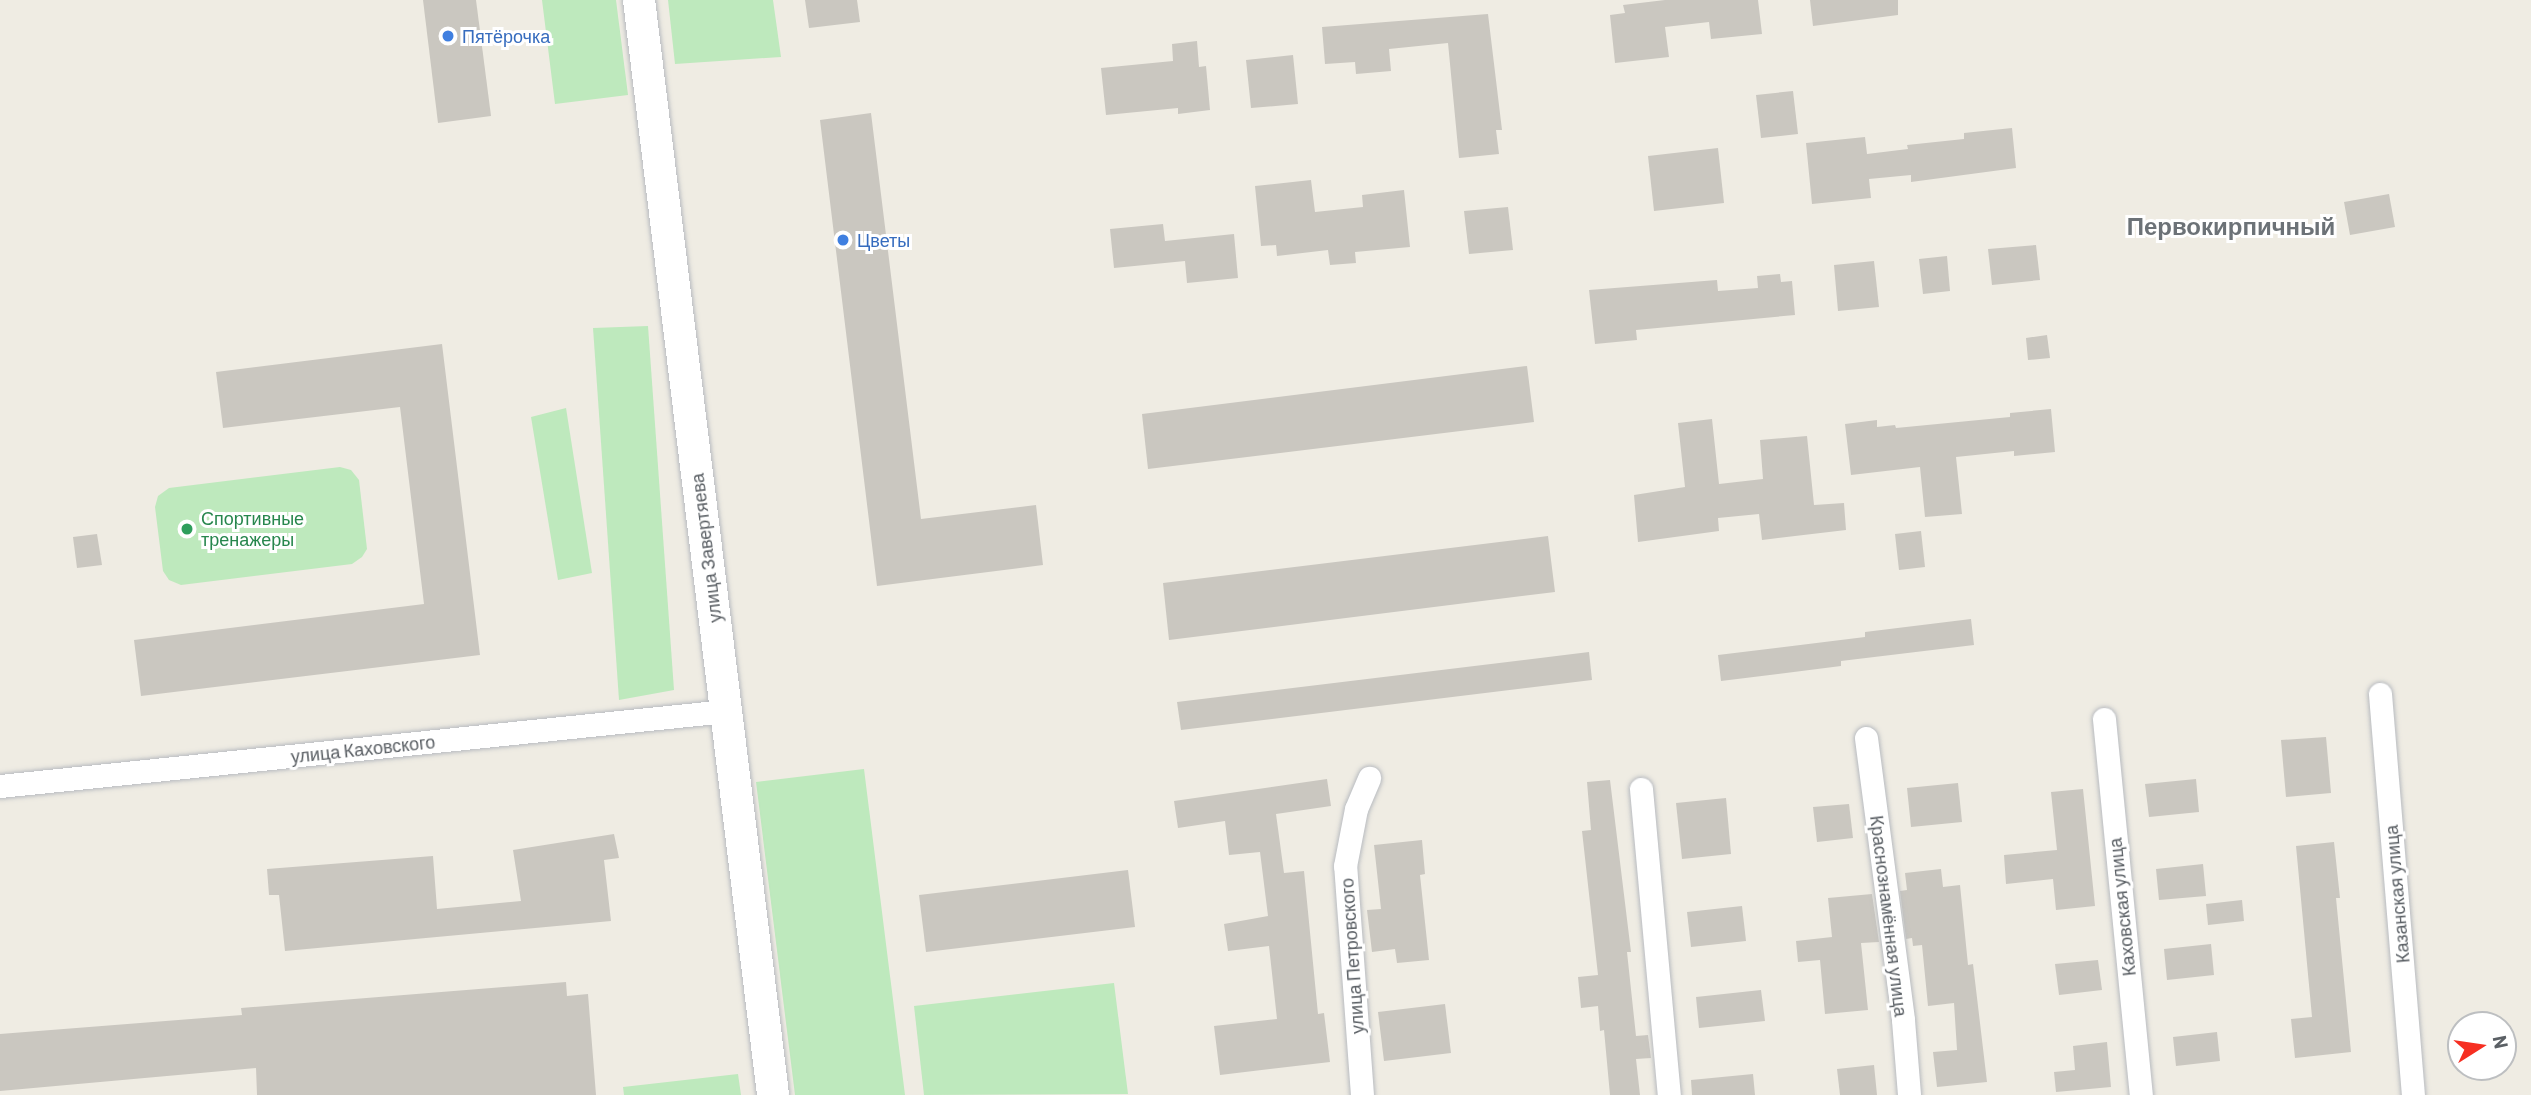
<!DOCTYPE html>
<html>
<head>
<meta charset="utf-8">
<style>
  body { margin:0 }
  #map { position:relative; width:2531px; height:1095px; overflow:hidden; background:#efece3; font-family:Barlow,sans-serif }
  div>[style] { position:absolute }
  .green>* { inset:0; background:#bee9bd }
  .building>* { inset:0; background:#cac7c0 }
  .roads { filter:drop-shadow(0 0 2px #b8bbc0) drop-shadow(0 0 2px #b8bbc0) }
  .minor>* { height:23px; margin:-11.5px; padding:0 11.5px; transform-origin:11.5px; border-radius:11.5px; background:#fff }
  .secondary>* { height:32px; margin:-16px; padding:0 16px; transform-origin:16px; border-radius:16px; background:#fff }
  .dots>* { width:19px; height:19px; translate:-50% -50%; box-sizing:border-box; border:4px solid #fff; border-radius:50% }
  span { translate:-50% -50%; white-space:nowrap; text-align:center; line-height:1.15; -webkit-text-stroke:6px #fff; paint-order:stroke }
  .shop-label { font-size:18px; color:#366cbe }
  .left { translate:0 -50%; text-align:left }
  .leisure-label { font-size:18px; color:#27864d }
  .street-label { font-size:18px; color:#5b6065 }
  .district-label { font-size:24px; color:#6c7277; font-weight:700 }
  .north { position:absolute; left:2447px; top:1011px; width:70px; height:70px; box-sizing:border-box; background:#fff; border:2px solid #bdbfc1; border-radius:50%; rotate:78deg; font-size:19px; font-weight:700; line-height:28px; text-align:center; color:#5b6065 }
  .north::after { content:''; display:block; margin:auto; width:24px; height:32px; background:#f62f22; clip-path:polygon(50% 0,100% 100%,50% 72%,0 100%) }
</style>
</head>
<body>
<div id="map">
  <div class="green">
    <i style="clip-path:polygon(542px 0,616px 0,628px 95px,555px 104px)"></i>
    <i style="clip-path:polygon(668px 0,773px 0,781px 57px,675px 64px)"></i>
    <i style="clip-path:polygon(648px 326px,674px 690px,619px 700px,593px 328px)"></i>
    <i style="clip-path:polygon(566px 408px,592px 573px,558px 580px,531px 417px)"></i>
    <i style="clip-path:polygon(340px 467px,351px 470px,359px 480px,367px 549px,362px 557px,352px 564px,181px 585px,169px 580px,163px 571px,155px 507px,158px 496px,169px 488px)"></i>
    <i style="clip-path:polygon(864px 769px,905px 1095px,795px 1095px,756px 782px)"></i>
    <i style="clip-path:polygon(1114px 983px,1128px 1094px,924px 1095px,914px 1006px)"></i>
    <i style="clip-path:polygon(738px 1074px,741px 1095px,624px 1095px,623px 1087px)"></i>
  </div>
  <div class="building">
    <i style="clip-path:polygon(423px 0,476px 0,491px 116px,438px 123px)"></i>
    <i style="clip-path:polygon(805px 0,857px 0,860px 22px,809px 28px)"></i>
    <i style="clip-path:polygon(1665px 0,1758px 0,1762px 34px,1711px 39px,1709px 22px,1665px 27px,1669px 57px,1615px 63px,1610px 15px,1625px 13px,1623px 5px)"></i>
    <i style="clip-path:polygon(1810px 0,1898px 0,1898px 15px,1813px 26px)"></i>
    <i style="clip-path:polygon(1488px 14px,1502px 130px,1496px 130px,1499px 154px,1459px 158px,1448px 43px,1389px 49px,1391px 71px,1356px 74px,1355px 62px,1325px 64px,1322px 27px)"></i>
    <i style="clip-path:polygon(1197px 41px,1199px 67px,1206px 66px,1210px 110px,1178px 114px,1178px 108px,1106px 115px,1101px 68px,1173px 61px,1172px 44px)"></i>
    <i style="clip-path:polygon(1293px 55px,1298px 104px,1251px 108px,1246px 60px)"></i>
    <i style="clip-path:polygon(1793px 91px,1798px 134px,1761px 138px,1756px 95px)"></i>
    <i style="clip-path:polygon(871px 113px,921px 519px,1036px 505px,1043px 565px,877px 586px,820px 120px)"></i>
    <i style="clip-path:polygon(2012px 128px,2016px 168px,1911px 182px,1911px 175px,1869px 179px,1871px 198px,1812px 204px,1806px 143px,1865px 137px,1867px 154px,1908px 149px,1907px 145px,1964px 139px,1964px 133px)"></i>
    <i style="clip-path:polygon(1718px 148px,1724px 203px,1654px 211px,1648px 156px)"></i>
    <i style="clip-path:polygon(1311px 180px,1315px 212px,1363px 207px,1362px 195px,1404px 190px,1410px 247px,1355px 252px,1356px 263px,1330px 265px,1328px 250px,1277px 256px,1276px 245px,1261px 246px,1255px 186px)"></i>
    <i style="clip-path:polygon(2389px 194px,2395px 227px,2350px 235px,2344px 202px)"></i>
    <i style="clip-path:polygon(1508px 207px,1513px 250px,1469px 254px,1464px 211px)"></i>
    <i style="clip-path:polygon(1163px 224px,1165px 241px,1234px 234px,1238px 278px,1187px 283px,1185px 261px,1114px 268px,1110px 229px)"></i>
    <i style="clip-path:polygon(2036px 245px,2040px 280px,1992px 285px,1988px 249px)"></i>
    <i style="clip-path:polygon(1947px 256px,1950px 291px,1923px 294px,1919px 259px)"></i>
    <i style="clip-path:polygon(1874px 261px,1879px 307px,1838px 311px,1834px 265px)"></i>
    <i style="clip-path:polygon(1780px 274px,1781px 282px,1792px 281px,1795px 315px,1636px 330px,1637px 340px,1595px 344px,1589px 290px,1717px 280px,1718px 291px,1758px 288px,1757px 276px)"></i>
    <i style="clip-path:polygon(2047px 335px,2050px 358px,2028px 360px,2026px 338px)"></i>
    <i style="clip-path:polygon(442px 344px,480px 655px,141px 696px,134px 640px,424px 604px,400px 407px,223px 428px,216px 372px)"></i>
    <i style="clip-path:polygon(1527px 366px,1534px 422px,1148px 469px,1142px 414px)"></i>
    <i style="clip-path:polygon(2051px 409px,2055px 452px,2014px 456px,2014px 451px,1956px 457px,1962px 514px,1925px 517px,1920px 467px,1851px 475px,1845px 424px,1877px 420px,1877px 427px,1895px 425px,1896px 428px,2010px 417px,2010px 413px)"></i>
    <i style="clip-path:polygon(1712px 419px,1719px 484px,1763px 479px,1760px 440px,1807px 436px,1814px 505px,1844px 503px,1846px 530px,1762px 540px,1759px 514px,1718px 518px,1719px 531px,1638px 542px,1634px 495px,1685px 487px,1678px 423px)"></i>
    <i style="clip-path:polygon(1921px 531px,1925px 567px,1899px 570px,1895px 534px)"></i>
    <i style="clip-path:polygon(97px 534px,102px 565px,77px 568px,73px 537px)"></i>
    <i style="clip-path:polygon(1548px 536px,1555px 592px,1169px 640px,1163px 583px)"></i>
    <i style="clip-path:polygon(1971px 619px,1974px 645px,1841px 661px,1841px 666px,1721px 681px,1718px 655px,1865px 637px,1865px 632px)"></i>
    <i style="clip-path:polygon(1589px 652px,1592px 680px,1181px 730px,1177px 702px)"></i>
    <i style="clip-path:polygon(2326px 737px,2331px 793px,2286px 797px,2281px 740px)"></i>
    <i style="clip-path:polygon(1327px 779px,1331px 806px,1276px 814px,1284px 873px,1304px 871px,1318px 1014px,1324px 1013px,1330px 1062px,1220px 1075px,1214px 1026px,1277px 1019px,1269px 946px,1228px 951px,1224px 924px,1268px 916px,1260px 852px,1229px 855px,1225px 821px,1178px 828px,1174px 801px)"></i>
    <i style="clip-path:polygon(2196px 779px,2199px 812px,2149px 817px,2145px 784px)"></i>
    <i style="clip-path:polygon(1610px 780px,1631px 952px,1627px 952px,1636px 1036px,1648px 1035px,1651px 1058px,1636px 1059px,1640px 1095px,1610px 1095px,1604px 1030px,1600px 1031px,1598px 1006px,1581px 1008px,1578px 977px,1598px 975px,1582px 831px,1591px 830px,1587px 782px)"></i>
    <i style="clip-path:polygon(1958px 783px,1962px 822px,1911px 827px,1907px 788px)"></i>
    <i style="clip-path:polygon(2083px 789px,2095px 906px,2056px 910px,2053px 879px,2006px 884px,2004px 855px,2057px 850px,2051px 792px)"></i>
    <i style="clip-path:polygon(1726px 798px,1731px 854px,1682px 859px,1676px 803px)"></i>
    <i style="clip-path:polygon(1849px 804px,1853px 838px,1817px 842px,1813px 807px)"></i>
    <i style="clip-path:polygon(614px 834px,619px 858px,604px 860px,611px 921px,285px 951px,279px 895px,269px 895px,267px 869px,433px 856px,437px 909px,521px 901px,513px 850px)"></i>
    <i style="clip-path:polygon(1422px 840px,1425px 874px,1420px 875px,1429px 960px,1397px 963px,1395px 949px,1372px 952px,1367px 910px,1381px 909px,1374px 845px)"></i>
    <i style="clip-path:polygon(2334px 842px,2340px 898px,2336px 898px,2351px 1052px,2295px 1058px,2291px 1019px,2312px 1017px,2296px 846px)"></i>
    <i style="clip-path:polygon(2203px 864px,2206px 896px,2159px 900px,2156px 869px)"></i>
    <i style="clip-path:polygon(1941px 869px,1943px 887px,1960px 885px,1968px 965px,1973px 964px,1987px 1082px,1937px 1087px,1933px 1052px,1957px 1050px,1954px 1003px,1928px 1006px,1922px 945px,1913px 946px,1912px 938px,1906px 939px,1900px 891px,1907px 890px,1905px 873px)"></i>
    <i style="clip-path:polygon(1128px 870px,1135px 927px,926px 952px,919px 895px)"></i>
    <i style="clip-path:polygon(1872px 894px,1879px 942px,1861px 943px,1868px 1010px,1825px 1014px,1820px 960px,1798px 962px,1796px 941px,1832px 937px,1828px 898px)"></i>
    <i style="clip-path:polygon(2242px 900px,2244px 921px,2208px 925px,2206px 904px)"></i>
    <i style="clip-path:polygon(1742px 906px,1746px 941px,1691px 947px,1687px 912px)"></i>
    <i style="clip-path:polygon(2211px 944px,2214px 975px,2167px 980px,2164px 949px)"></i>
    <i style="clip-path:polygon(2098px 960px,2102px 990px,2059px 995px,2055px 964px)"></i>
    <i style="clip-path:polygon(566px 982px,567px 996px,588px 994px,596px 1095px,257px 1095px,256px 1068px,0 1091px,0 1034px,242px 1015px,241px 1008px)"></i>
    <i style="clip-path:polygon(1761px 990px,1765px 1021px,1699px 1028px,1696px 997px)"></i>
    <i style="clip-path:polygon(1445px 1004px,1451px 1053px,1384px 1061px,1378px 1012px)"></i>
    <i style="clip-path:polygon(2217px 1032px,2220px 1061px,2176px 1066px,2173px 1037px)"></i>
    <i style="clip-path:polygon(2107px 1042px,2111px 1087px,2056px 1092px,2054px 1072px,2075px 1070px,2073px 1046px)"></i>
    <i style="clip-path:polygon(1874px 1065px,1877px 1095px,1840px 1095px,1837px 1069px)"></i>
    <i style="clip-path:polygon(1753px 1074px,1755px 1095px,1692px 1095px,1691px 1080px)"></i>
  </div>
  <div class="roads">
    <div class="minor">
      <i style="left:2380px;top:694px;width:402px;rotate:85.3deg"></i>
      <i style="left:2104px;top:719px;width:378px;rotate:84.4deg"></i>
      <i style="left:1866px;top:738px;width:284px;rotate:82.5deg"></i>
      <i style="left:1903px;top:1020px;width:75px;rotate:85.4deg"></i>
      <i style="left:0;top:786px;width:730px;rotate:-5.9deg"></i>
      <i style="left:1641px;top:789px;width:307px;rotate:84.8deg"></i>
      <i style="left:1362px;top:1095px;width:230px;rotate:-94.2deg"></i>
      <i style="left:1345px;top:866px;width:58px;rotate:-79.1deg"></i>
      <i style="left:1356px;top:809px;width:34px;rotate:-67deg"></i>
    </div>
    <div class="secondary">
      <i style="left:639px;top:0;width:1103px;rotate:83.02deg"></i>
    </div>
  </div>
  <div class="dots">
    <i style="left:448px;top:36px;background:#3f7fe0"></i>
    <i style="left:843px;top:240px;background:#3f7fe0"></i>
    <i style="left:187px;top:529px;background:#2e9e5b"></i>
  </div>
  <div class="shop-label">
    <span class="left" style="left:462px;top:36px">Пятёрочка</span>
    <span class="left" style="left:857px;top:240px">Цветы</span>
  </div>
  <div class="leisure-label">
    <span class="left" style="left:201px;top:529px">Спортивные<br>тренажеры</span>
  </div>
  <div class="street-label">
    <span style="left:706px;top:548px;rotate:-97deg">улица Завертяева</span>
    <span style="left:363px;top:749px;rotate:-6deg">улица Каховского</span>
    <span style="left:2397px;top:894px;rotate:-95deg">Казанская улица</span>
    <span style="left:2122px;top:907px;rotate:-96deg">Каховская улица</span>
    <span style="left:1889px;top:916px;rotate:83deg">Краснознамённая улица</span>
    <span style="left:1352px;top:956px;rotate:-94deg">улица Петровского</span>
  </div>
  <div class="district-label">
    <span style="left:2231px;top:226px">Первокирпичный</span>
  </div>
  <div class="north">N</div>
</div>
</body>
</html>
